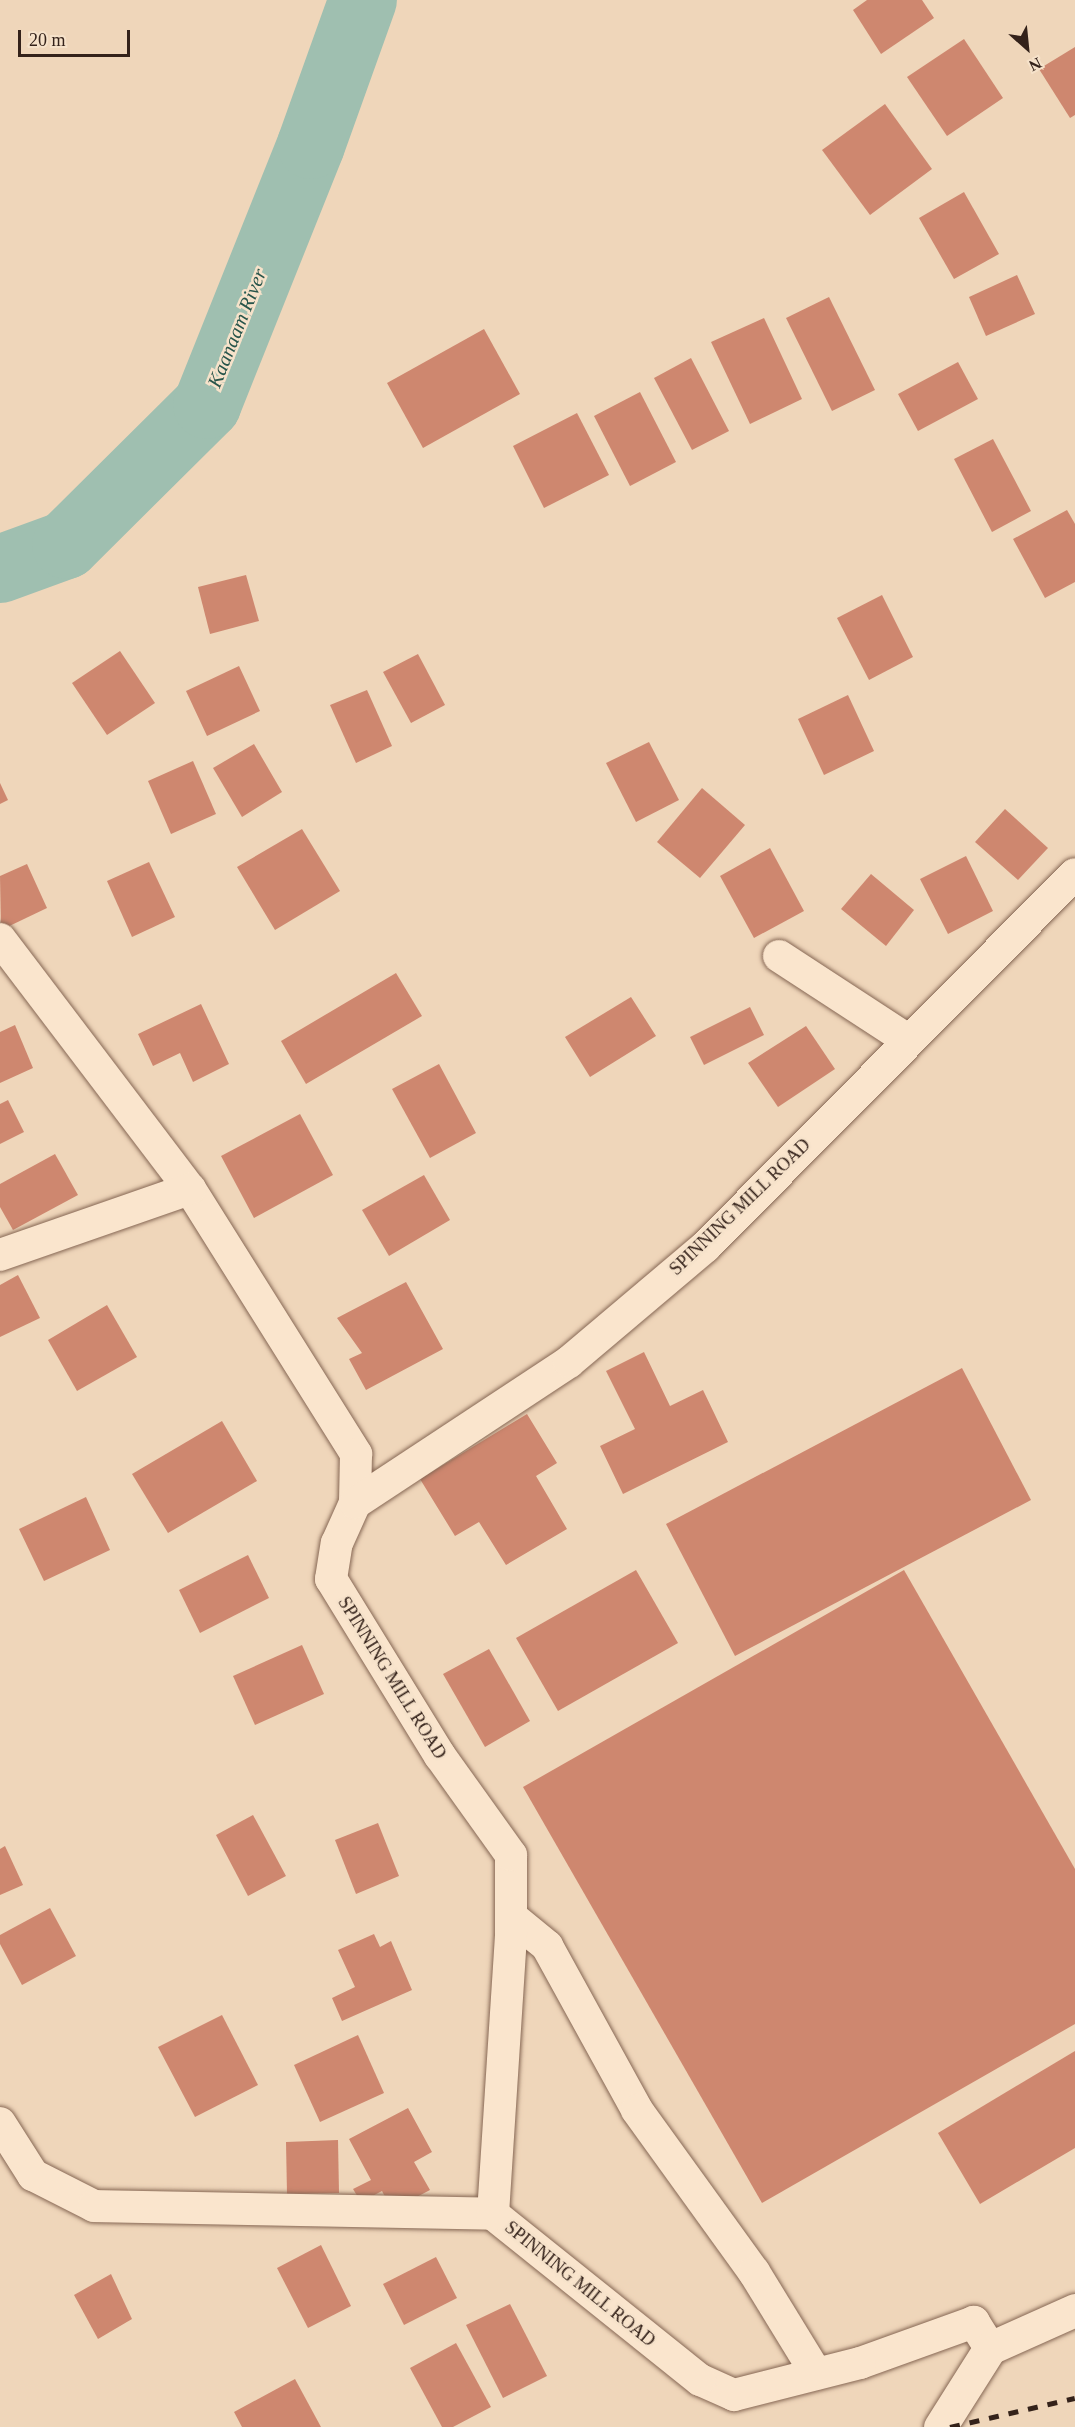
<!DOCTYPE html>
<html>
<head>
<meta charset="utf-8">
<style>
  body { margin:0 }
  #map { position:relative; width:1075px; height:2427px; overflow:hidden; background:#efd6ba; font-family:"Times New Roman",serif }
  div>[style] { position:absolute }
  .river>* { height:68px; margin:-34px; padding:0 34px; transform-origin:34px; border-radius:34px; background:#9fbfb0 }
  .building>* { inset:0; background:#ce876f }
  .roads { filter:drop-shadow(0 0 2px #866754) drop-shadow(0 0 2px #866754) }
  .minor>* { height:32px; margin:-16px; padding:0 16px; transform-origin:16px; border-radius:16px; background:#fae5cd }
  .tertiary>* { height:33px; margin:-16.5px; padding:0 16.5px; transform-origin:16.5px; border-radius:16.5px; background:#fae5cd }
  .rail>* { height:4.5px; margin-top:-2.25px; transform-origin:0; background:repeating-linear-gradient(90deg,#34221a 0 10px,transparent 0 20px) }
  span { translate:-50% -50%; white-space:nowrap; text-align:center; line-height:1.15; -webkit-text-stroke:5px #f6e2ca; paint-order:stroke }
  .street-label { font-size:18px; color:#34221a }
  .water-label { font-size:20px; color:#28554b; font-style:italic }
  .north { position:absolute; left:997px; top:18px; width:60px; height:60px; -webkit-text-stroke:4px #f6e2ca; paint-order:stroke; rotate:153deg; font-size:16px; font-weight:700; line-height:24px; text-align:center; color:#34221a }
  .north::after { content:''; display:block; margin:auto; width:21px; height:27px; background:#34221a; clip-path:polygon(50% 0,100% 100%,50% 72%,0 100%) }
  .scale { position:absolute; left:18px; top:30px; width:112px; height:27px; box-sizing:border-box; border:3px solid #34221a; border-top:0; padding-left:8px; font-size:18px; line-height:21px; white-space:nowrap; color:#34221a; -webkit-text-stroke:4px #f6e2ca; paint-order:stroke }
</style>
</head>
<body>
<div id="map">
  <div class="river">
    <i style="left:0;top:569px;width:70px;rotate:-20deg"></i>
    <i style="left:66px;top:545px;width:199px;rotate:-44.8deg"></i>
    <i style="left:207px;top:405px;width:280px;rotate:-68.2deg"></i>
    <i style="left:311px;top:145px;width:154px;rotate:-70.3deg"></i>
  </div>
  <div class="building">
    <i style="clip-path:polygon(867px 0,922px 0,934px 18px,881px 54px,853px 10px)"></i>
    <i style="clip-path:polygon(964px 39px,1003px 98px,947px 136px,907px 77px)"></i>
    <i style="clip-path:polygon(1075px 47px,1075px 115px,1070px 118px,1039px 69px)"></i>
    <i style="clip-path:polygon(885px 104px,932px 169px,870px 215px,822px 150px)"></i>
    <i style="clip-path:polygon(964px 192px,999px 254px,954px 279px,919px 218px)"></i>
    <i style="clip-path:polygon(1017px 275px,1035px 314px,986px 336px,969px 297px)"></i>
    <i style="clip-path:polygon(829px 297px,875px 390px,832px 411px,786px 318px)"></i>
    <i style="clip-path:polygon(764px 318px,802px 399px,750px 424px,711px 342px)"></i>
    <i style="clip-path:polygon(484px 329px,520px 394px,423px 448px,387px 383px)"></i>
    <i style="clip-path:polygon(691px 358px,729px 431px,692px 450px,654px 378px)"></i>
    <i style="clip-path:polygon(958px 362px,978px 399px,918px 431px,898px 394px)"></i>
    <i style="clip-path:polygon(640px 392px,676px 462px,630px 486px,594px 416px)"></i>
    <i style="clip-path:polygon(577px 413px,609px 475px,544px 508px,513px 446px)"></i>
    <i style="clip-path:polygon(993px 439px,1031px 511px,992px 532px,954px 459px)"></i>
    <i style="clip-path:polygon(1067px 510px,1075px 524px,1075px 582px,1045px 598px,1013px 539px)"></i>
    <i style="clip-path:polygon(246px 575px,259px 621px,210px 634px,198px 587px)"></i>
    <i style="clip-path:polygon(882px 595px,913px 657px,869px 680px,837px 618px)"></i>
    <i style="clip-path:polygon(120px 651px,155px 703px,107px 735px,72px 683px)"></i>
    <i style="clip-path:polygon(418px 654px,445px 705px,411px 723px,383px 672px)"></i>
    <i style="clip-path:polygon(239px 666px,260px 711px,207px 736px,186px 691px)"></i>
    <i style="clip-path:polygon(367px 690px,392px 746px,356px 763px,330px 705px)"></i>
    <i style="clip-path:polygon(848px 695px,874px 751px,824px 775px,798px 719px)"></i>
    <i style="clip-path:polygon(649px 742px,679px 800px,636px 822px,606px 763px)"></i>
    <i style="clip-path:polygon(254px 744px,282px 792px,242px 817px,213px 768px)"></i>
    <i style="clip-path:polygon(193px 761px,216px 814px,171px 834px,148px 781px)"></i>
    <i style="clip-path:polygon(0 783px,8px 800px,0 804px)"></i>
    <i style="clip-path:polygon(702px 788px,745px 825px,700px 878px,657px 842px)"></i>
    <i style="clip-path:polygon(1005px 809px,1048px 848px,1018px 880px,975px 842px)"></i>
    <i style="clip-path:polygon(302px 829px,340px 891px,275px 930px,237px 867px)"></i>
    <i style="clip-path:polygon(770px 848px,804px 911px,754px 938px,720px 876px)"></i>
    <i style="clip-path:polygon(966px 856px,993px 911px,948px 934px,920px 879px)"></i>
    <i style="clip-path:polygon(149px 862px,175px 917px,132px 937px,107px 881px)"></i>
    <i style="clip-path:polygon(27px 864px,47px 908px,1px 930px,0 876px)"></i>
    <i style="clip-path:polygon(871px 874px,914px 910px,886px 946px,841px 909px)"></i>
    <i style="clip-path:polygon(396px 973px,422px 1016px,306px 1084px,281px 1041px)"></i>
    <i style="clip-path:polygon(631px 997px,656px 1036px,590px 1077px,565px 1037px)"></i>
    <i style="clip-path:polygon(201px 1004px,229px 1064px,193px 1082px,180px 1053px,153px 1066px,138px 1034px)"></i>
    <i style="clip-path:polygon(750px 1007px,764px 1035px,704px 1065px,690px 1037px)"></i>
    <i style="clip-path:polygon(15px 1025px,33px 1068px,0 1083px,0 1032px)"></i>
    <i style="clip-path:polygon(806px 1026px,835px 1069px,778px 1107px,748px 1063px)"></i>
    <i style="clip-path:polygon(439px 1064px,476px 1133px,430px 1158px,392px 1089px)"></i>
    <i style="clip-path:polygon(8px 1100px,24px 1132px,0 1144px,0 1104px)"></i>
    <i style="clip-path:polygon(300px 1114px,333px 1175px,254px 1218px,221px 1156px)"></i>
    <i style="clip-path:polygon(55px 1154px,78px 1195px,13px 1230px,0 1207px,0 1184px)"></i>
    <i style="clip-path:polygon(424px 1175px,450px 1220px,389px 1256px,362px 1210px)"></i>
    <i style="clip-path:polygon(18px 1275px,40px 1318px,0 1337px,0 1285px)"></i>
    <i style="clip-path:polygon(406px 1282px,443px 1349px,366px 1390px,349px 1359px,362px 1353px,337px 1318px)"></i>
    <i style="clip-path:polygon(107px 1305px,137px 1357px,77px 1391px,48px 1340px)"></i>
    <i style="clip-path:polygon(644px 1352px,670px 1406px,703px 1390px,728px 1442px,623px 1494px,600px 1446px,635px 1429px,606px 1371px)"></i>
    <i style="clip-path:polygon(962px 1368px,1031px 1500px,735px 1656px,666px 1524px)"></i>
    <i style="clip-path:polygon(527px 1414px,557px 1463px,536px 1476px,567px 1529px,506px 1565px,479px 1522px,455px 1536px,420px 1479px)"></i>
    <i style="clip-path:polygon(222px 1421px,257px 1481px,168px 1533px,132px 1474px)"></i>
    <i style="clip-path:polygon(86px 1497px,110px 1550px,44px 1581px,19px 1529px)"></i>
    <i style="clip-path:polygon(248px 1555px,269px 1598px,200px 1633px,179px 1590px)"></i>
    <i style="clip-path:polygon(636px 1570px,678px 1643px,558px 1711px,516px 1638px)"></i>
    <i style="clip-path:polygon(904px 1570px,1075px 1869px,1075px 2024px,762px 2203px,523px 1787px)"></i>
    <i style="clip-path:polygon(302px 1645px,324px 1694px,255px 1725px,233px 1676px)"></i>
    <i style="clip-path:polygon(489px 1649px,530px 1721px,485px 1747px,443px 1674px)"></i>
    <i style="clip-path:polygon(253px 1815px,286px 1876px,248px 1896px,216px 1835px)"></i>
    <i style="clip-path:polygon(378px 1823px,399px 1876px,356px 1894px,335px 1840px)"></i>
    <i style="clip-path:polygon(5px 1846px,23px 1885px,0 1895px,0 1849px)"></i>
    <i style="clip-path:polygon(50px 1908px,76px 1956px,22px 1985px,0 1944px,0 1935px)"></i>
    <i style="clip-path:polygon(374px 1934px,380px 1947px,391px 1941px,412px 1990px,342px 2021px,332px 1998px,355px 1987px,338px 1950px)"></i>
    <i style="clip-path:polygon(222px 2015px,258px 2085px,195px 2117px,158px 2047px)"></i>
    <i style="clip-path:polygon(358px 2035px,384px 2093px,320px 2122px,294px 2065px)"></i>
    <i style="clip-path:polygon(1075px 2051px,1075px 2148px,980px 2204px,938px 2133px)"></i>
    <i style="clip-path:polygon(408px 2108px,432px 2152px,414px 2162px,430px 2190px,392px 2210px,382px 2191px,361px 2202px,353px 2189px,371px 2180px,349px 2139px)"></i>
    <i style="clip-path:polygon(338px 2140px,339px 2193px,287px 2194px,286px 2142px)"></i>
    <i style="clip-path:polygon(321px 2245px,351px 2306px,308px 2328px,277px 2268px)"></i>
    <i style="clip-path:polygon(436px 2257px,457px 2298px,404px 2325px,383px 2284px)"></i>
    <i style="clip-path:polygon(111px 2274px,132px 2319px,98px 2339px,74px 2295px)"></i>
    <i style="clip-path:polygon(510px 2304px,547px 2376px,503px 2398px,466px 2325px)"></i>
    <i style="clip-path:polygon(456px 2343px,491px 2407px,453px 2427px,442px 2427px,410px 2368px)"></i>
    <i style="clip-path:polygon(295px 2379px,321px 2427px,242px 2427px,234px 2412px)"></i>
  </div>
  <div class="roads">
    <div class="minor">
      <i style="left:0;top:939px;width:314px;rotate:52.8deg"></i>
      <i style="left:190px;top:1189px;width:313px;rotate:57.9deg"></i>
      <i style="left:356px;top:1454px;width:49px;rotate:91.2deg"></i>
      <i style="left:779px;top:956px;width:154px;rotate:33.1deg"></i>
      <i style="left:0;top:1255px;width:201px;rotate:-19.2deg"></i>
      <i style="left:511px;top:1933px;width:14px;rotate:-78deg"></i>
      <i style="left:514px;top:1919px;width:43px;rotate:39.3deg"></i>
      <i style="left:547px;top:1946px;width:187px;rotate:61.2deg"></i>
      <i style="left:637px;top:2110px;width:200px;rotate:54.2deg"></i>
      <i style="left:754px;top:2272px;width:119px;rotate:58.5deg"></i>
      <i style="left:0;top:2123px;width:62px;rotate:57.6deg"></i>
      <i style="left:33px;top:2175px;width:68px;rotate:26.9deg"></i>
      <i style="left:94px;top:2206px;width:399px;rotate:1.1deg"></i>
      <i style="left:990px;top:2348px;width:31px;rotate:-122deg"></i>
      <i style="left:974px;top:2322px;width:121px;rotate:160.2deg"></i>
      <i style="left:860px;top:2363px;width:130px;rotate:165.7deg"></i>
      <i style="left:734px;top:2395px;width:37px;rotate:-156deg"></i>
      <i style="left:700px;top:2380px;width:265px;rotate:-141.3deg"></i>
      <i style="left:493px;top:2214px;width:282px;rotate:-86.3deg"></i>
      <i style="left:511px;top:1933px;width:78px;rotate:-90deg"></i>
      <i style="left:511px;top:1855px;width:122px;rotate:-125.6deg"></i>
      <i style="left:440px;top:1756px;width:208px;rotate:-121.6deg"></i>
      <i style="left:331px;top:1579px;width:36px;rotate:-81deg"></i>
      <i style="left:337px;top:1543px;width:44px;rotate:-65.8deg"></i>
      <i style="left:355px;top:1503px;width:256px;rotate:-33.4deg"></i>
      <i style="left:569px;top:1362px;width:178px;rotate:-40.2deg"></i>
      <i style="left:705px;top:1247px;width:525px;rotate:-45.23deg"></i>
    </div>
    <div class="tertiary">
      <i style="left:940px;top:2427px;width:93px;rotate:-57.7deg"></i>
      <i style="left:990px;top:2348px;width:93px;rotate:-24.1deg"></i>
    </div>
  </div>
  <div class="rail">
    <i style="left:950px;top:2427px;width:128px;rotate:-13.1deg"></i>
  </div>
  <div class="street-label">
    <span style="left:740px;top:1207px;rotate:-44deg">SPINNING MILL ROAD</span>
    <span style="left:392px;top:1678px;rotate:58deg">SPINNING MILL ROAD</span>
    <span style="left:580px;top:2284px;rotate:39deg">SPINNING MILL ROAD</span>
  </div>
  <div class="water-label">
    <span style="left:237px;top:328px;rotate:-68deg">Kaanaam River</span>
  </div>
  <div class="north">N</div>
  <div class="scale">20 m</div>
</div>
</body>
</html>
